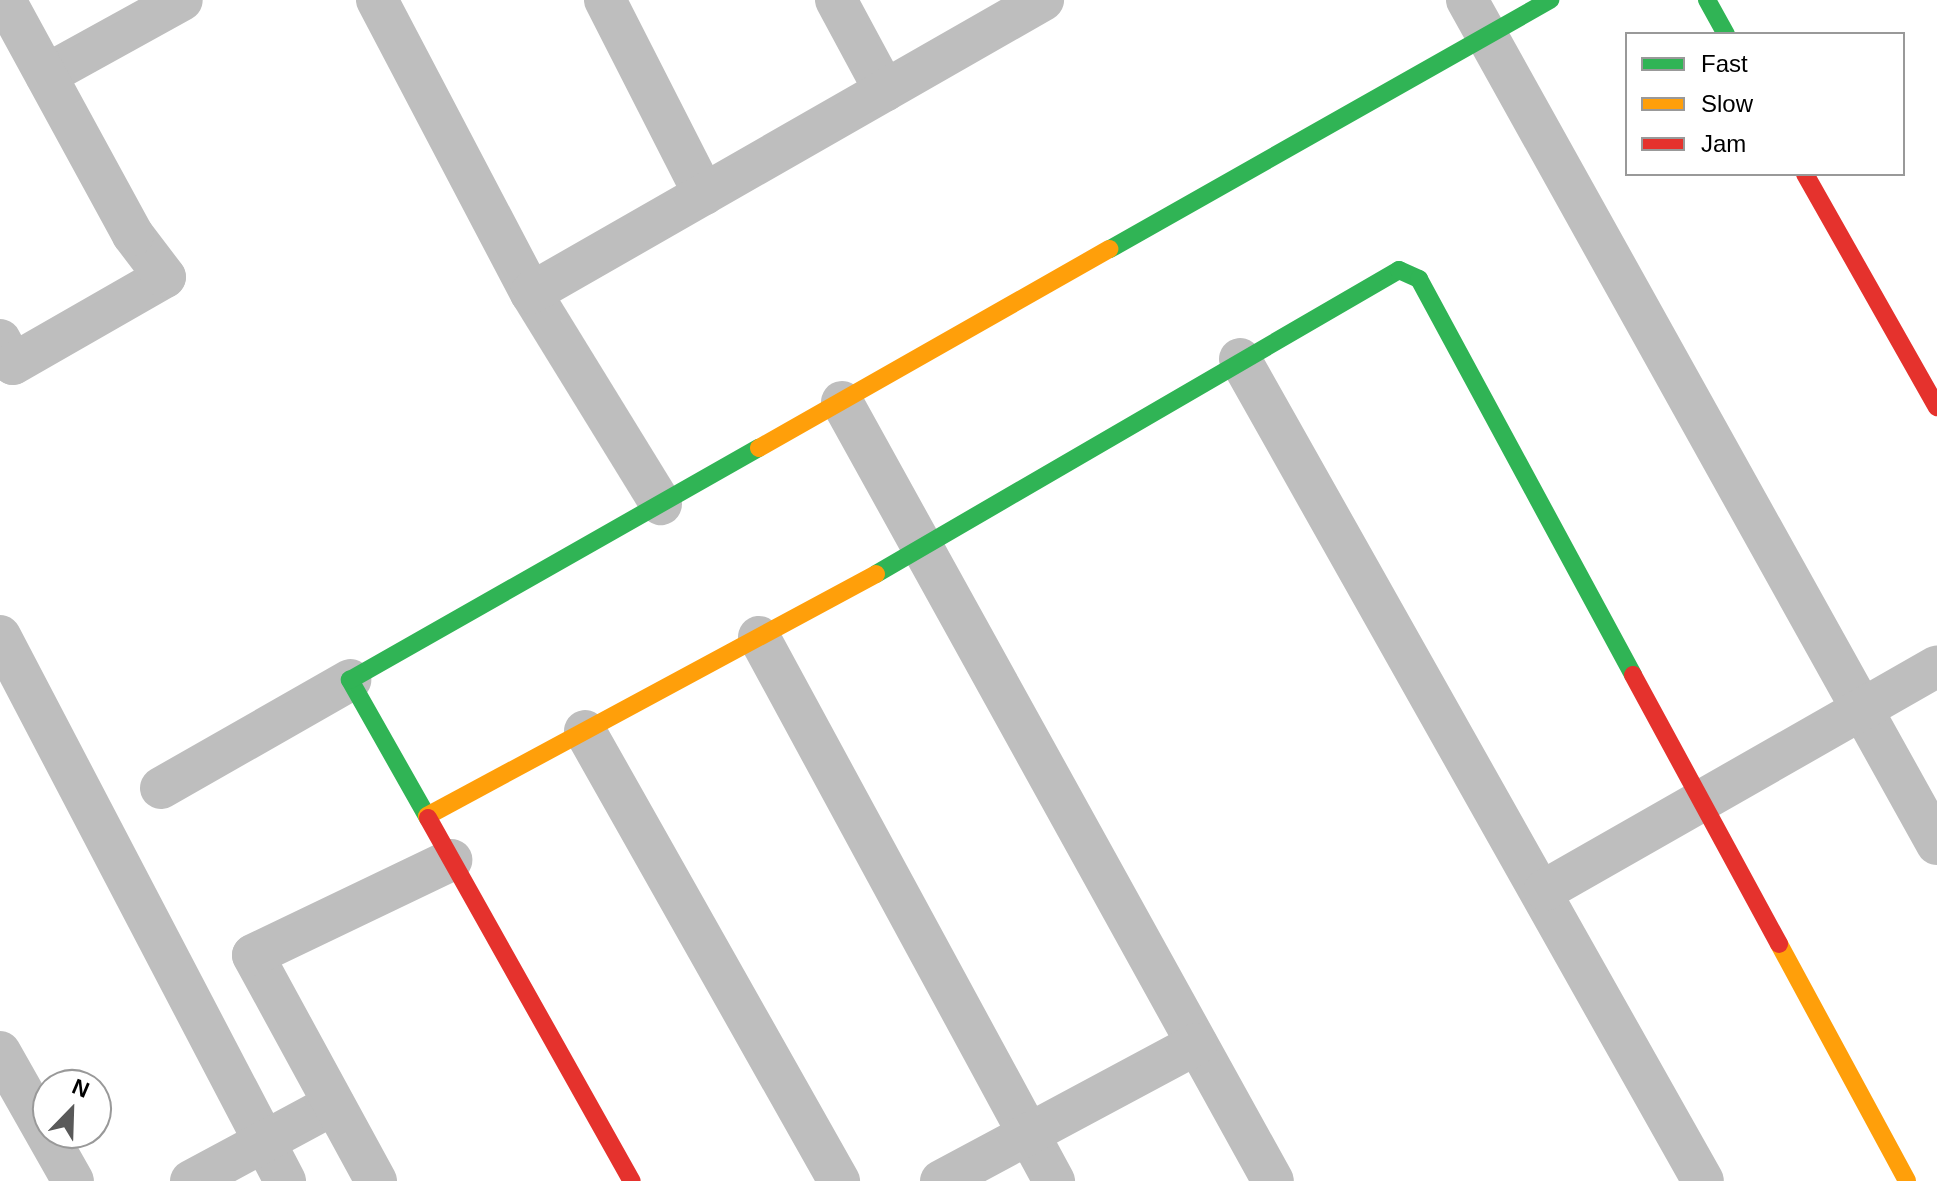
<!DOCTYPE html>
<html>
<head>
<meta charset="utf-8">
<style>
  body { margin:0 }
  #map { position:relative; width:1937px; height:1181px; overflow:hidden; background:#fff; font-family:Arial,sans-serif }
  div>[style] { position:absolute }
  .street>* { height:42px; margin:-21px; padding:0 21px; transform-origin:21px; border-radius:21px; background:#bebebe }
  .fast>* { height:18px; margin:-9px; padding:0 9px; transform-origin:9px; border-radius:9px; background:#30b455 }
  .slow>* { height:18px; margin:-9px; padding:0 9px; transform-origin:9px; border-radius:9px; background:#ff9f0a }
  .jam>* { height:18px; margin:-9px; padding:0 9px; transform-origin:9px; border-radius:9px; background:#e5322d }
  span { translate:-50% -50%; white-space:nowrap; text-align:center; line-height:1.15; -webkit-text-stroke:6px #fff; paint-order:stroke }
  .legend { position:absolute; left:1625px; top:32px; width:280px; height:144px; box-sizing:border-box; background:#fff; border:2px solid #999; margin:0; padding:10px 14px; list-style:none; font-size:24px; color:#000 }
  .legend li { display:flex; align-items:center; gap:16px; height:40px }
  .legend b { width:40px; border:2px solid #999 }
  .north { position:absolute; left:32px; top:1069px; width:80px; height:80px; box-sizing:border-box; background:#fff; border:2px solid #999; border-radius:50%; rotate:23deg; font-size:22px; font-weight:700; line-height:32px; text-align:center; color:#000 }
  .north::after { content:''; display:block; margin:auto; width:28px; height:36px; background:#595959; clip-path:polygon(50% 0,100% 100%,50% 72%,0 100%) }
</style>
</head>
<body>
<div id="map">
  <div class="street">
    <i style="left:377px;top:0;width:331px;rotate:62.3deg"></i>
    <i style="left:531px;top:293px;width:248px;rotate:58.4deg"></i>
    <i style="left:605px;top:0;width:218px;rotate:63deg"></i>
    <i style="left:836px;top:0;width:103px;rotate:61.7deg"></i>
    <i style="left:1467px;top:0;width:966px;rotate:60.89deg"></i>
    <i style="left:46px;top:75px;width:155px;rotate:-28.9deg"></i>
    <i style="left:531px;top:293px;width:590px;rotate:-29.78deg"></i>
    <i style="left:0;top:340px;width:27px;rotate:62deg"></i>
    <i style="left:13px;top:364px;width:175px;rotate:-29.8deg"></i>
    <i style="left:165px;top:277px;width:53px;rotate:-127.3deg"></i>
    <i style="left:133px;top:235px;width:268px;rotate:-118.6deg"></i>
    <i style="left:1240px;top:359px;width:943px;rotate:60.61deg"></i>
    <i style="left:842px;top:402px;width:890px;rotate:61.05deg"></i>
    <i style="left:0;top:636px;width:615px;rotate:62.39deg"></i>
    <i style="left:759px;top:637px;width:619px;rotate:61.53deg"></i>
    <i style="left:585px;top:731px;width:517px;rotate:60.56deg"></i>
    <i style="left:161px;top:788px;width:218px;rotate:-29.7deg"></i>
    <i style="left:1545px;top:890px;width:451px;rotate:-29.7deg"></i>
    <i style="left:0;top:1052px;width:148px;rotate:60.5deg"></i>
    <i style="left:191px;top:1181px;width:162px;rotate:-28.3deg"></i>
    <i style="left:376px;top:1181px;width:257px;rotate:-118.6deg"></i>
    <i style="left:253px;top:955px;width:220px;rotate:-25.6deg"></i>
    <i style="left:941px;top:1181px;width:290px;rotate:-28.2deg"></i>
  </div>
  <div class="fast">
    <i style="left:1707px;top:0;width:39px;rotate:61deg"></i>
    <i style="left:1110px;top:249px;width:506px;rotate:-29.51deg"></i>
    <i style="left:876px;top:574px;width:605px;rotate:-30.17deg"></i>
    <i style="left:1399px;top:270px;width:22px;rotate:24deg"></i>
    <i style="left:1419px;top:279px;width:450px;rotate:61.6deg"></i>
    <i style="left:428px;top:818px;width:159px;rotate:-119.5deg"></i>
    <i style="left:350px;top:680px;width:470px;rotate:-29.6deg"></i>
  </div>
  <div class="slow">
    <i style="left:759px;top:448px;width:403px;rotate:-29.6deg"></i>
    <i style="left:427px;top:816px;width:510px;rotate:-28.32deg"></i>
    <i style="left:1779px;top:944px;width:269px;rotate:61.6deg"></i>
  </div>
  <div class="jam">
    <i style="left:1805px;top:174px;width:268px;rotate:60.5deg"></i>
    <i style="left:1633px;top:675px;width:306px;rotate:61.5deg"></i>
    <i style="left:428px;top:818px;width:416px;rotate:60.7deg"></i>
  </div>
  <ul class="legend">
  <li><b style="height:10px;background:#30b455"></b>Fast</li>
  <li><b style="height:10px;background:#ff9f0a"></b>Slow</li>
  <li><b style="height:10px;background:#e5322d"></b>Jam</li>
  </ul>
  <div class="north">N</div>
</div>
</body>
</html>
